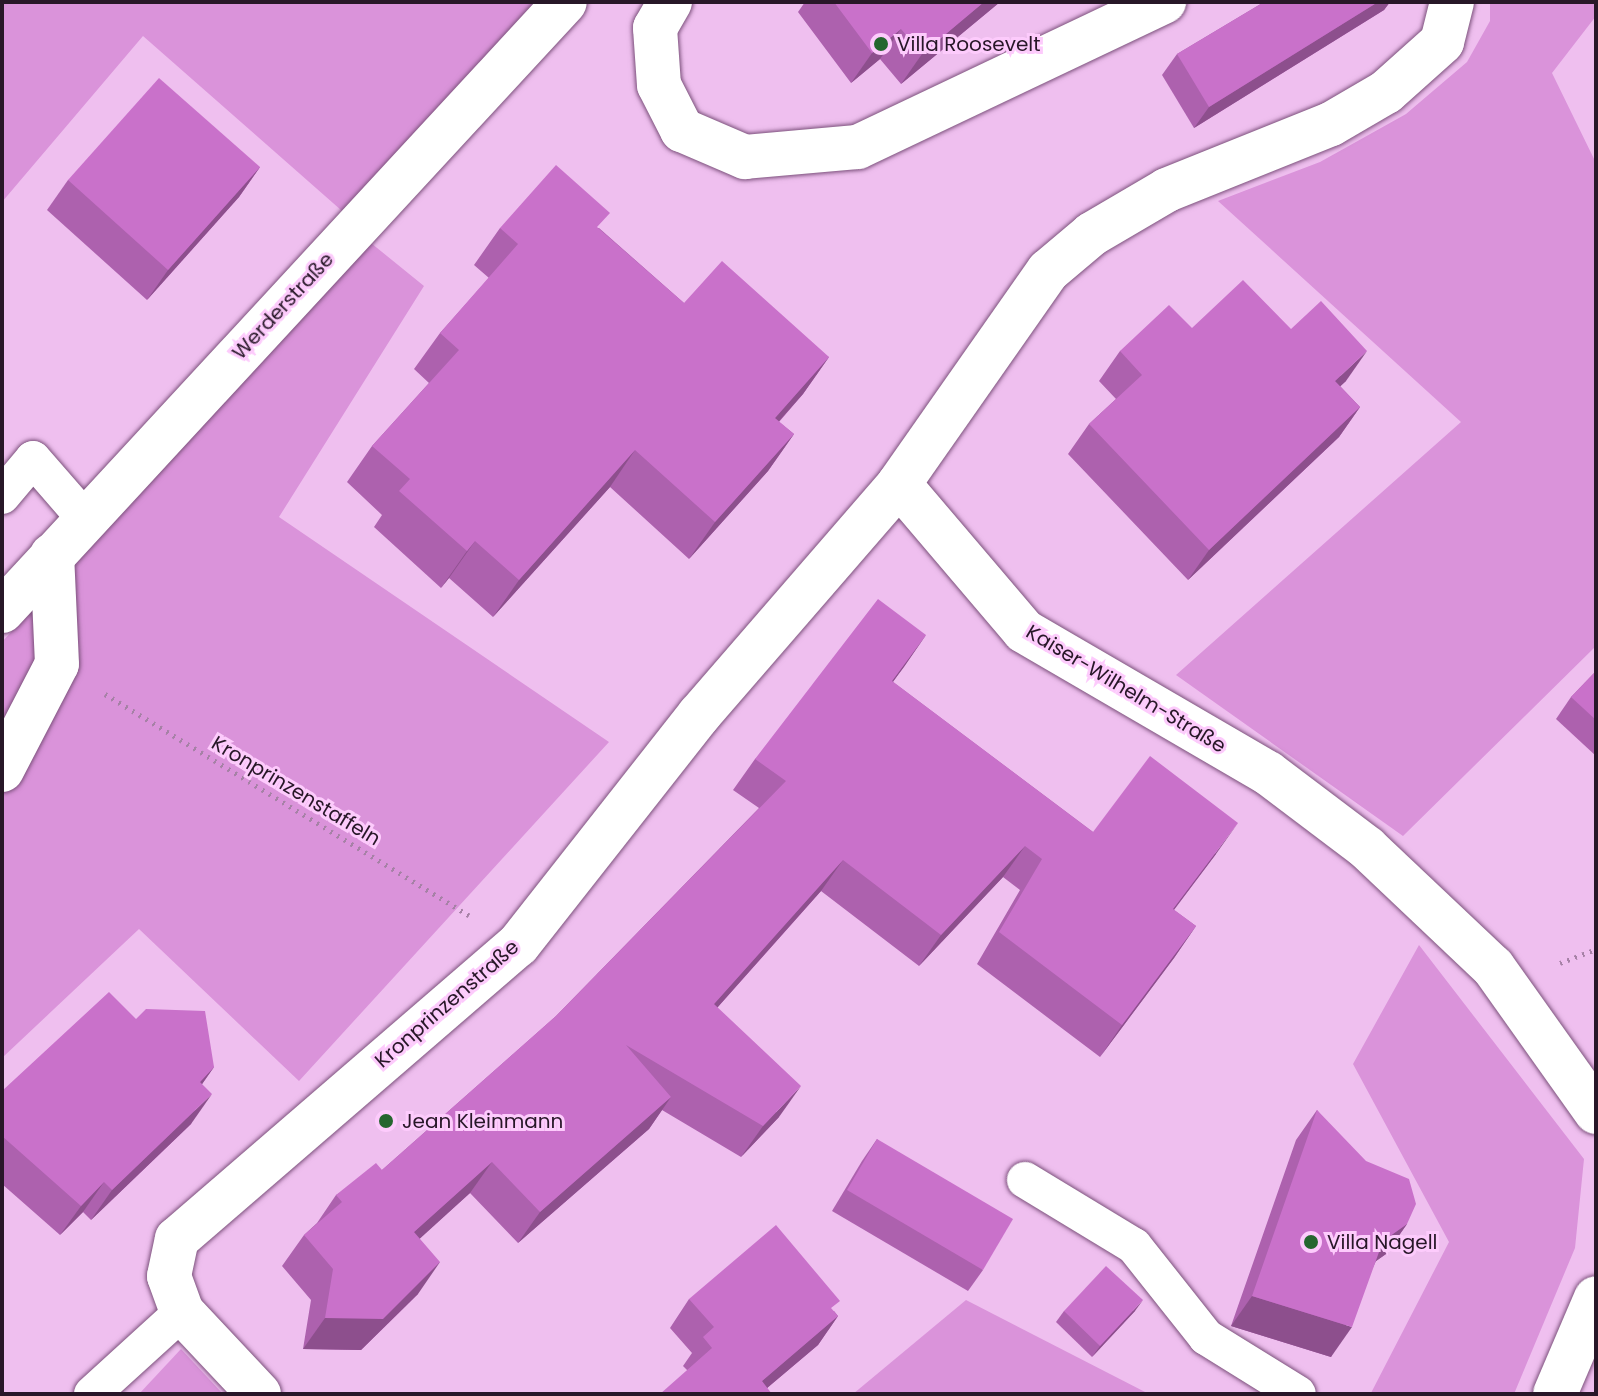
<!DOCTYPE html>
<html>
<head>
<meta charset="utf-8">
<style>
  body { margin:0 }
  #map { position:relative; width:1598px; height:1396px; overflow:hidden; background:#efbfef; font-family:Poppins,sans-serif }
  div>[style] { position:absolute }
  .green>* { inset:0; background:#da93da }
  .path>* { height:5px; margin-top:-2.5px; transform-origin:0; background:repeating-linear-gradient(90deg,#a681a6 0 2px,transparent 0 8px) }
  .roads { filter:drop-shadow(0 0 2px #7c517c) drop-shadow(0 0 2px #7c517c) }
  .lane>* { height:36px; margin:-18px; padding:0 18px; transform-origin:18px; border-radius:18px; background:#fff }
  .street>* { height:44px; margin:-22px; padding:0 22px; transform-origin:22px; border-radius:22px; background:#fff }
  .wall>* { inset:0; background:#ad61ae }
  .shaded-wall>* { inset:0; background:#8d4f8d }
  .building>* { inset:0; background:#c971ca }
  .dots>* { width:22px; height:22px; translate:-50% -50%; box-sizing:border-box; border:4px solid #fdcbfc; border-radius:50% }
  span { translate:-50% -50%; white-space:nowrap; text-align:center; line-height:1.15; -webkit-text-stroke:6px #fdcbfc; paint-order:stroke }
  .poi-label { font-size:20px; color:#281728 }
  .left { translate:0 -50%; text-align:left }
  .street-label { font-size:20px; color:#281728 }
  .frame { position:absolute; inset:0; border:4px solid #281728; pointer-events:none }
</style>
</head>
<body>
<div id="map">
  <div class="green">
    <i style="clip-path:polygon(2px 2px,566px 2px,358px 225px,143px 36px,2px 202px)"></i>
    <i style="clip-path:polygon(1490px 2px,1596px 2px,1596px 16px,1552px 73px,1596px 163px,1596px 646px,1403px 836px,1176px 675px,1461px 422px,1218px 201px,1320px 162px,1406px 114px,1467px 62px,1490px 21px)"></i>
    <i style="clip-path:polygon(366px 239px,424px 286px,279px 517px,609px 742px,299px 1081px,139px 929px,2px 1058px,2px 642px)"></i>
    <i style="clip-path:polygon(1419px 945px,1584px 1159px,1575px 1248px,1514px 1394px,1371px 1393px,1449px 1242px,1353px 1064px)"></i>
    <i style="clip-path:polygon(966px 1300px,1149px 1394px,853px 1394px)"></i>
    <i style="clip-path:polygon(181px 1349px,223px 1394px,139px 1394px)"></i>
  </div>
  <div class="path">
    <i style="left:105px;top:694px;width:426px;rotate:31.3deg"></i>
    <i style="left:1560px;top:963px;width:39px;rotate:-21deg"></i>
  </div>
  <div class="roads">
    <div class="lane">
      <i style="left:2px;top:496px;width:48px;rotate:-50deg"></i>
      <i style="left:33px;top:459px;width:81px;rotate:49deg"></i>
      <i style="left:1025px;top:1180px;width:127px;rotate:31.2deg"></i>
      <i style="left:1134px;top:1246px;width:116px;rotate:51.6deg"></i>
      <i style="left:1206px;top:1337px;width:108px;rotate:31.8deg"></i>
      <i style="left:92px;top:1394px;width:122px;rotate:-42.3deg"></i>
    </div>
    <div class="street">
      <i style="left:670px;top:2px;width:30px;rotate:120deg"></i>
      <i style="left:655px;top:28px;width:57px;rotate:86deg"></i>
      <i style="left:659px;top:85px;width:51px;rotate:62.9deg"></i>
      <i style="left:682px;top:130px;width:69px;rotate:23.2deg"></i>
      <i style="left:745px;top:157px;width:113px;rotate:-5.1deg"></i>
      <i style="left:858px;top:147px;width:339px;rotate:-25.4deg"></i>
      <i style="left:1452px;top:2px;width:41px;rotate:104deg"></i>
      <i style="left:1442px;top:42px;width:75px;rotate:138.2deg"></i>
      <i style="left:1386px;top:92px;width:64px;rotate:149.8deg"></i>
      <i style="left:1331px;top:124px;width:177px;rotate:158.1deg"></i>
      <i style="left:1167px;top:190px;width:87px;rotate:149.6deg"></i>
      <i style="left:1092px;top:234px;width:57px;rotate:139.9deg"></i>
      <i style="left:1048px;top:271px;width:260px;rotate:125deg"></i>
      <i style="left:899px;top:484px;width:193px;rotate:49.6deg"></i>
      <i style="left:1024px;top:631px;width:282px;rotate:30.2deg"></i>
      <i style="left:1268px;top:773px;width:124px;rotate:37.1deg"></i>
      <i style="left:1367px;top:848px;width:173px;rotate:43.4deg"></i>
      <i style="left:1493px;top:967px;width:178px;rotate:54.6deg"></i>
      <i style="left:2px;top:611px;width:829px;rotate:-47.25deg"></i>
      <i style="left:2px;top:770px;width:119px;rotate:-62.6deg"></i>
      <i style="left:57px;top:664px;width:109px;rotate:-92.6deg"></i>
      <i style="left:259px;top:1394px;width:112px;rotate:-133.2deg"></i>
      <i style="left:182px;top:1312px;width:38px;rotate:-110deg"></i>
      <i style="left:169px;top:1276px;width:38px;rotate:-78deg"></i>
      <i style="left:177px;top:1239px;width:450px;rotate:-40.8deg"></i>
      <i style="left:518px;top:945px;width:293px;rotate:-51.8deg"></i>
      <i style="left:699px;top:715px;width:306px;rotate:-49.1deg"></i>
      <i style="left:1555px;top:1394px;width:104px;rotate:-66.9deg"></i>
    </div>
  </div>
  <div class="wall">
    <i style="clip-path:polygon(805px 2px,1000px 2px,901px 84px,880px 59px,851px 83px,798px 12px)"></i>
    <i style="clip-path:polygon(1264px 2px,1390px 2px,1384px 10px,1194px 128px,1162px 75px,1177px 54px)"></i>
    <i style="clip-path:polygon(260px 167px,239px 197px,147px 300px,47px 210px,68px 180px)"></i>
    <i style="clip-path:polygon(500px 228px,599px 228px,684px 303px,829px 357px,803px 394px,779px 422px,794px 434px,768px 471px,689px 559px,610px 487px,493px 617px,449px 578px,441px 588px,374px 527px,382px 515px,347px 482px,372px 446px,429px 383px,414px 369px,440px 333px,489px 278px,474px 265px)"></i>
    <i style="clip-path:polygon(1192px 328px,1291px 329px,1346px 381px,1340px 386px,1360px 407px,1339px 437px,1188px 580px,1068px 454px,1089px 424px,1116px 399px,1099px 381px,1120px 351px)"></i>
    <i style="clip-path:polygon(926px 635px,893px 682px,1093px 832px,1216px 854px,1174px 910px,1196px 926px,1174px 958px,1100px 1057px,977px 964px,1020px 890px,1003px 877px,919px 966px,821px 891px,717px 1008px,779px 1117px,741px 1157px,662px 1110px,649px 1129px,518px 1243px,470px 1193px,420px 1238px,418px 1294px,361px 1350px,303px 1349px,311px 1300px,282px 1266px,304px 1235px,317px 1223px,336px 1195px,382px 1170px,556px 1016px,759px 808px,733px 790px,755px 759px)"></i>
    <i style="clip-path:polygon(1596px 671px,1596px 756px,1556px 719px,1571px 697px)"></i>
    <i style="clip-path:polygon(136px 1019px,214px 1067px,202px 1084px,191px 1124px,91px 1220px,83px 1212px,60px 1235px,2px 1184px,2px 1091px)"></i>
    <i style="clip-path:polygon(1317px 1110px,1407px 1224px,1386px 1254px,1376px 1261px,1331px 1357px,1231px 1326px,1296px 1140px)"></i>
    <i style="clip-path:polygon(877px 1139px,983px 1270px,968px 1291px,832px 1211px,862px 1161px)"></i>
    <i style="clip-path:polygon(689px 1299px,834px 1311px,838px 1316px,818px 1345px,767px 1388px,687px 1370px,683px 1366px,692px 1353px,670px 1328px)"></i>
    <i style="clip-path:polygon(1064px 1311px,1135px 1311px,1092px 1357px,1056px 1322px)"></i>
  </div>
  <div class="shaded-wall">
    <i style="clip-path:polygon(984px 2px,1000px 2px,901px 84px,922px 54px)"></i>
    <i style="clip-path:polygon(1378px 2px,1390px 2px,1384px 10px,1194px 128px,1209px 107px)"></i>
    <i style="clip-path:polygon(901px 29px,880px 59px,851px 83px,872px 53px)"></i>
    <i style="clip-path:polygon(260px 167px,239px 197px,147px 300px,168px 270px)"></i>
    <i style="clip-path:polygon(1367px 351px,1346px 381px,1314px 411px,1335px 381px)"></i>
    <i style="clip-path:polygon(829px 357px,803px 394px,749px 455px,775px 418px)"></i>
    <i style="clip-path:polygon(1360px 407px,1339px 437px,1188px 580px,1209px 550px)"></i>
    <i style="clip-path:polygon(794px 434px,768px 471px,689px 559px,715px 522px)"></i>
    <i style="clip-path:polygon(635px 450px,610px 487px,493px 617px,519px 580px)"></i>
    <i style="clip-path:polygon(475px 541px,449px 578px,441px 588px,467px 551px)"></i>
    <i style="clip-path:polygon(926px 635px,904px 667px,870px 712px,892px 681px)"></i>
    <i style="clip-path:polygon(1238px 823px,1216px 854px,1151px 940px,1173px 909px)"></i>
    <i style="clip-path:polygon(1025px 846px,1003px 877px,919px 966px,941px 935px)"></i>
    <i style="clip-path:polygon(843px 860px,821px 891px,692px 1036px,714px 1004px)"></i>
    <i style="clip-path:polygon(1196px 926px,1174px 958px,1100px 1057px,1122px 1025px)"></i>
    <i style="clip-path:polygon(214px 1067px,193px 1097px,200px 1082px)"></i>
    <i style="clip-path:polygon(801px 1086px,779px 1117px,741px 1157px,763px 1126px)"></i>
    <i style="clip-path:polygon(212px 1094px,191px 1124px,91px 1220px,112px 1190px)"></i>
    <i style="clip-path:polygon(671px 1097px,649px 1129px,518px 1243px,540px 1212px)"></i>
    <i style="clip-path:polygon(492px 1162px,470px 1193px,392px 1264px,414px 1232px)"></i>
    <i style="clip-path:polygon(104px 1182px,83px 1212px,60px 1235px,81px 1206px)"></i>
    <i style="clip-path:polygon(1407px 1224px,1386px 1254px,1362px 1271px,1383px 1241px)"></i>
    <i style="clip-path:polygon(440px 1262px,418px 1294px,361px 1350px,303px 1349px,325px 1318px)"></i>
    <i style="clip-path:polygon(1252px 1296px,1352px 1327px,1331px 1357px,1231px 1326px)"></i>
    <i style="clip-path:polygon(1143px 1300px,1135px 1311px,1092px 1357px,1100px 1346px)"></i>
    <i style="clip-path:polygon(838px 1316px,818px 1345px,760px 1394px,762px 1381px)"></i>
  </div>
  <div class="building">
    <i style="clip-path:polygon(834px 2px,984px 2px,922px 54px,901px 29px,872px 53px)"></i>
    <i style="clip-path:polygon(1264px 2px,1378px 2px,1209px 107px,1177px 54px)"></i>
    <i style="clip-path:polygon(159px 78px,260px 167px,168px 270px,68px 180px)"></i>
    <i style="clip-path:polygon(556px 165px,610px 213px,597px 227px,684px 303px,722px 261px,829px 357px,775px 418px,794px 434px,715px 522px,635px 450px,519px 580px,475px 541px,467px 551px,399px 491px,410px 479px,372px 446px,459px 350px,440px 333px,518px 244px,500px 228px)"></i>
    <i style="clip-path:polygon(1243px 280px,1291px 329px,1321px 301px,1367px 351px,1335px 381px,1360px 407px,1209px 550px,1089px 424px,1142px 375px,1120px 351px,1169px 305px,1192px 328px)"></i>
    <i style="clip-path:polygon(878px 599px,926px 635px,892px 681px,1093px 832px,1150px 756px,1238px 823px,1173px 909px,1196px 926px,1122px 1025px,999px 932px,1042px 859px,1025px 846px,941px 935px,843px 860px,714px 1004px,801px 1086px,763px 1126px,626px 1045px,671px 1097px,540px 1212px,492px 1162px,414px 1232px,440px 1262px,383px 1319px,325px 1318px,333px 1269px,304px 1235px,342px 1202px,336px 1195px,376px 1163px,382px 1170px,556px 1016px,786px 781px,755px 759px)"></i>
    <i style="clip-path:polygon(1596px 671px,1596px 720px,1571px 697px)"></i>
    <i style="clip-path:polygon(109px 992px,136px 1019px,146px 1009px,205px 1011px,214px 1067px,200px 1082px,212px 1094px,112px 1190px,104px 1182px,81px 1206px,2px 1136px,2px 1091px)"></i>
    <i style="clip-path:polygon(1317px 1110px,1366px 1161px,1409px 1179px,1416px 1204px,1407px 1224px,1383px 1241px,1352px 1327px,1252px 1296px)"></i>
    <i style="clip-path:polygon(877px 1139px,1013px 1219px,983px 1270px,847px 1190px)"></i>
    <i style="clip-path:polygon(776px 1225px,840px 1301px,831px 1308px,838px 1316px,762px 1381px,772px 1394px,660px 1394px,712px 1348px,703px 1337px,714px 1327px,689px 1299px)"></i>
    <i style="clip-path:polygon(1106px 1266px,1143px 1300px,1100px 1346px,1064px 1311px)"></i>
  </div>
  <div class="dots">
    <i style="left:881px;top:44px;background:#25662f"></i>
    <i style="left:386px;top:1121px;background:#25662f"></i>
    <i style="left:1311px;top:1242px;background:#25662f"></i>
  </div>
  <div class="poi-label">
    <span class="left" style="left:897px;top:44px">Villa Roosevelt</span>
    <span class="left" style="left:402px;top:1121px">Jean Kleinmann</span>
    <span class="left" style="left:1327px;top:1242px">Villa Nagell</span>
  </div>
  <div class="street-label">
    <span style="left:283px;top:306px;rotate:-47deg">Werderstraße</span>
    <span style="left:1126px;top:689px;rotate:31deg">Kaiser-Wilhelm-Straße</span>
    <span style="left:296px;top:791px;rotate:31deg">Kronprinzenstaffeln</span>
    <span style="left:447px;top:1004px;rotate:-41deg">Kronprinzenstraße</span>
  </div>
  <div class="frame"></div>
</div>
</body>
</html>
